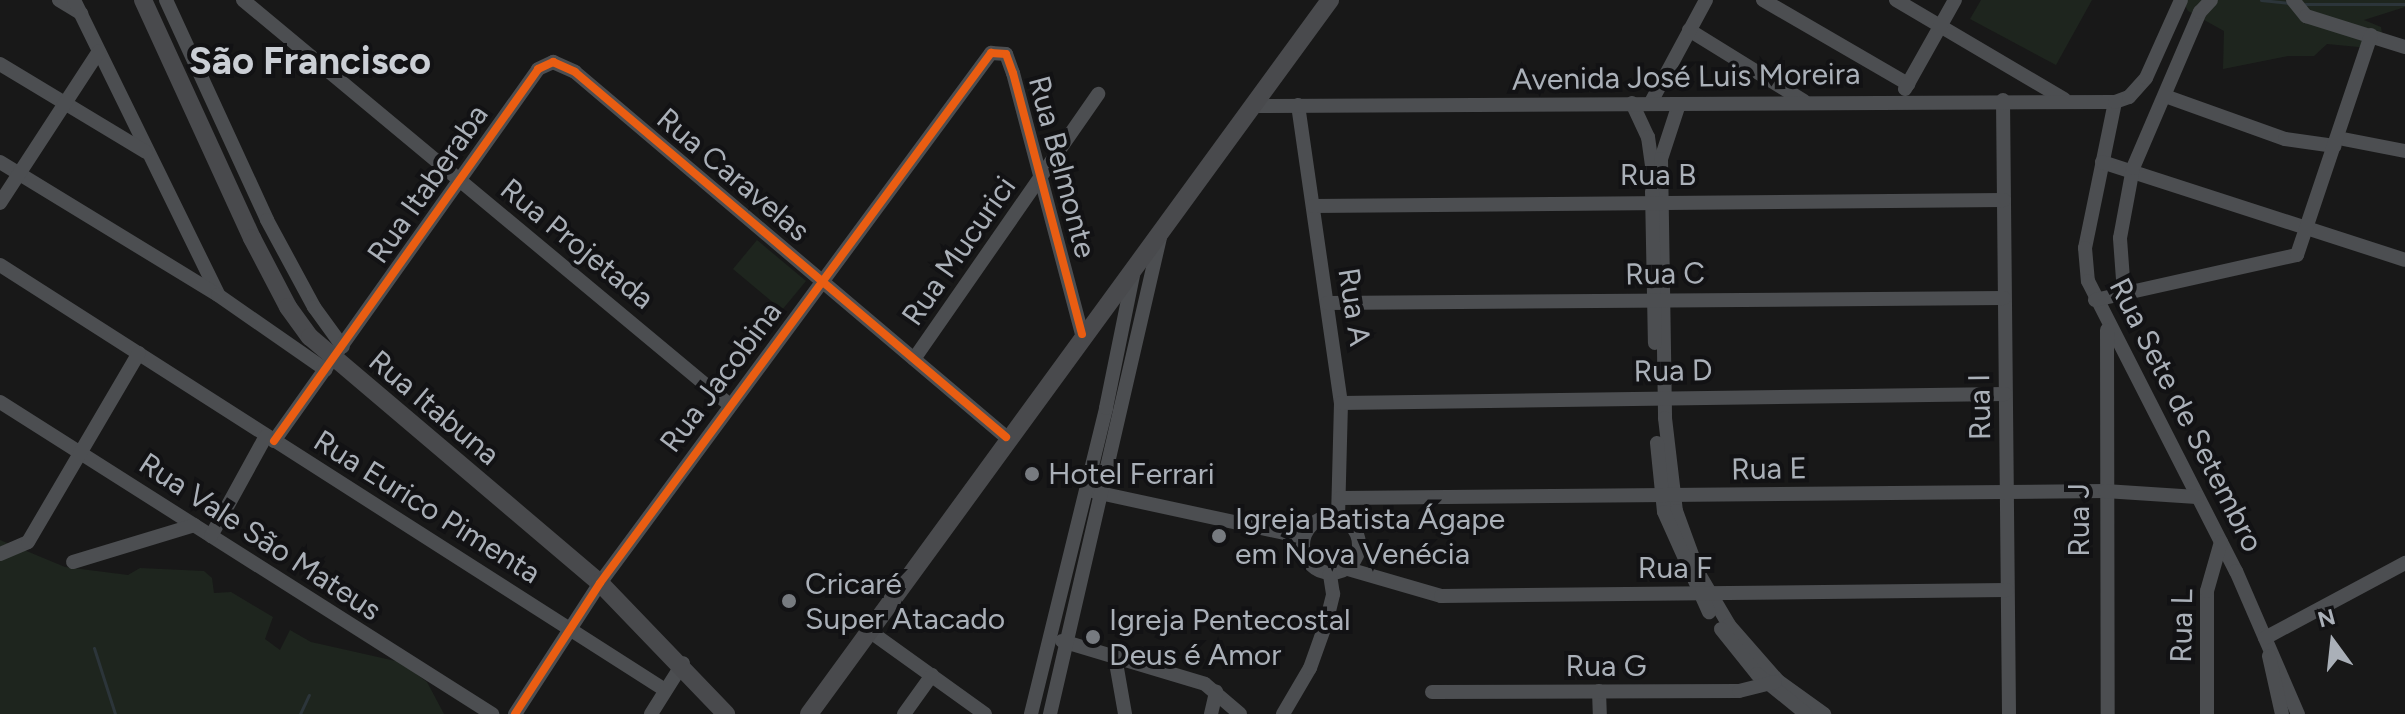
<!DOCTYPE html>
<html>
<head>
<meta charset="utf-8">
<style>
  body { margin:0 }
  #map { position:relative; width:2405px; height:714px; overflow:hidden; background:#181818; font-family:Figtree,sans-serif }
  div>[style] { position:absolute }
  .green>* { inset:0; background:#1e251e }
  .stream>* { height:3px; margin:-1.5px; padding:0 1.5px; transform-origin:1.5px; border-radius:1.5px; background:#2c353a }
  .minor>* { height:14px; margin:-7px; padding:0 7px; transform-origin:7px; border-radius:7px; background:#4c4e51 }
  .minor>.ring { margin:-7px; padding:0; box-sizing:content-box; background:none; border:14px solid #4c4e51; border-radius:50% }
  .major>* { height:18px; margin:-9px; padding:0 9px; transform-origin:9px; border-radius:9px; background:#494a4d }
  .cycleway>* { height:8px; margin:-4px; padding:0 4px; transform-origin:4px; border-radius:4px; background:#e95d12 }
  .dots>* { width:22px; height:22px; translate:-50% -50%; box-sizing:border-box; border:4px solid #121214; border-radius:50% }
  span { translate:-50% -50%; white-space:nowrap; text-align:center; line-height:1.15; -webkit-text-stroke:8px #121214; paint-order:stroke }
  .street-label { font-size:30px; color:#aab0b8 }
  .poi-label { font-size:30px; color:#aab0b8 }
  .left { translate:0 -50%; text-align:left }
  .district-label { font-size:38px; color:#cbcfd5; font-weight:700 }
  .north { position:absolute; left:2293px; top:602px; width:80px; height:80px; -webkit-text-stroke:6px #121214; paint-order:stroke; rotate:345deg; font-size:22px; font-weight:700; line-height:32px; text-align:center; color:#aab0b8 }
  .north::after { content:''; display:block; margin:auto; width:28px; height:36px; background:#aab0b8; clip-path:polygon(50% 0,100% 100%,50% 72%,0 100%) }
</style>
</head>
<body>
<div id="map">
  <div class="green">
    <i style="clip-path:polygon(1981px 0,2092px 0,2056px 65px,1970px 19px)"></i>
    <i style="clip-path:polygon(2182px 0,2405px 0,2405px 7px,2364px 20px,2381px 27px,2383px 40px,2369px 48px,2327px 44px,2314px 56px,2288px 56px,2223px 69px,2224px 31px,2188px 11px)"></i>
    <i style="clip-path:polygon(757px 240px,806px 281px,782px 310px,733px 269px)"></i>
    <i style="clip-path:polygon(0 540px,65px 567px,128px 575px,140px 568px,204px 571px,212px 578px,214px 593px,231px 592px,273px 617px,265px 639px,280px 650px,290px 630px,311px 642px,400px 662px,427px 682px,444px 714px,0 714px)"></i>
  </div>
  <div class="stream">
    <i style="left:2261px;top:0;width:28px;rotate:6deg"></i>
    <i style="left:2305px;top:4px;width:100px"></i>
    <i style="left:94px;top:648px;width:69px;rotate:72.3deg"></i>
    <i style="left:300px;top:714px;width:21px;rotate:-65deg"></i>
  </div>
  <div class="minor">
    <i style="left:59px;top:0;width:26px;rotate:31deg"></i>
    <i style="left:74px;top:0;width:327px;rotate:63.9deg"></i>
    <i style="left:166px;top:0;width:242px;rotate:65.3deg"></i>
    <i style="left:267px;top:220px;width:99px;rotate:61.6deg"></i>
    <i style="left:314px;top:307px;width:49px;rotate:54.1deg"></i>
    <i style="left:243px;top:0;width:633px;rotate:39.75deg"></i>
    <i style="left:1763px;top:0;width:168px;rotate:30.1deg"></i>
    <i style="left:1896px;top:0;width:195px;rotate:30.5deg"></i>
    <i style="left:2293px;top:0;width:21px;rotate:51deg"></i>
    <i style="left:2306px;top:16px;width:104px;rotate:17.4deg"></i>
    <i style="left:1689px;top:30px;width:135px;rotate:31.7deg"></i>
    <i style="left:0;top:64px;width:170px;rotate:31.1deg"></i>
    <i style="left:1905px;top:89px;width:102px;rotate:-60.7deg"></i>
    <i style="left:2165px;top:96px;width:127px;rotate:19.7deg"></i>
    <i style="left:2285px;top:139px;width:50px;rotate:8deg"></i>
    <i style="left:2003px;top:100px;width:614px;rotate:89.44deg"></i>
    <i style="left:2115px;top:102px;width:149px;rotate:101.6deg"></i>
    <i style="left:2085px;top:248px;width:33px;rotate:85deg"></i>
    <i style="left:2088px;top:281px;width:326px;rotate:63deg"></i>
    <i style="left:2236px;top:571px;width:156px;rotate:66.6deg"></i>
    <i style="left:1632px;top:103px;width:38px;rotate:65deg"></i>
    <i style="left:1648px;top:137px;width:30px;rotate:82deg"></i>
    <i style="left:1650px;top:104px;width:118px;rotate:-61.7deg"></i>
    <i style="left:1679px;top:104px;width:58px;rotate:108.1deg"></i>
    <i style="left:1661px;top:159px;width:259px;rotate:89.1deg"></i>
    <i style="left:1665px;top:418px;width:94px;rotate:83.3deg"></i>
    <i style="left:1676px;top:511px;width:67px;rotate:69.9deg"></i>
    <i style="left:1699px;top:574px;width:59px;rotate:59.5deg"></i>
    <i style="left:1729px;top:625px;width:74px;rotate:48.8deg"></i>
    <i style="left:1778px;top:681px;width:57px;rotate:35.7deg"></i>
    <i style="left:1298px;top:105px;width:301px;rotate:81.8deg"></i>
    <i style="left:1341px;top:403px;width:115px;rotate:91.5deg"></i>
    <i style="left:1251px;top:106px;width:864px;rotate:-0.27deg"></i>
    <i style="left:2115px;top:102px;width:15px;rotate:-20deg"></i>
    <i style="left:2129px;top:97px;width:25px;rotate:-48deg"></i>
    <i style="left:2146px;top:78px;width:85px;rotate:-65.8deg"></i>
    <i style="left:2338px;top:138px;width:68px;rotate:11deg"></i>
    <i style="left:0;top:162px;width:255px;rotate:31.4deg"></i>
    <i style="left:218px;top:295px;width:131px;rotate:34.8deg"></i>
    <i style="left:2102px;top:162px;width:318px;rotate:17.9deg"></i>
    <i style="left:1652px;top:191px;width:152px;rotate:88.9deg"></i>
    <i style="left:0;top:203px;width:181px;rotate:-56.9deg"></i>
    <i style="left:1313px;top:206px;width:691px;rotate:-0.5deg"></i>
    <i style="left:0;top:265px;width:789px;rotate:32.58deg"></i>
    <i style="left:2124px;top:293px;width:55px;rotate:-94.2deg"></i>
    <i style="left:2120px;top:238px;width:71px;rotate:-79.5deg"></i>
    <i style="left:2133px;top:168px;width:170px;rotate:-66.8deg"></i>
    <i style="left:2200px;top:12px;width:16px;rotate:-47deg"></i>
    <i style="left:2095px;top:300px;width:207px;rotate:-12.6deg"></i>
    <i style="left:2297px;top:255px;width:232px;rotate:-71.4deg"></i>
    <i style="left:1327px;top:303px;width:677px;rotate:-0.42deg"></i>
    <i style="left:2107px;top:330px;width:384px;rotate:89.9deg"></i>
    <i style="left:914px;top:359px;width:323px;rotate:-55.2deg"></i>
    <i style="left:0;top:402px;width:583px;rotate:32.38deg"></i>
    <i style="left:1341px;top:403px;width:664px;rotate:-0.78deg"></i>
    <i style="left:274px;top:441px;width:456px;rotate:-54.6deg"></i>
    <i style="left:538px;top:69px;width:17px;rotate:-25deg"></i>
    <i style="left:553px;top:62px;width:24px;rotate:24deg"></i>
    <i style="left:575px;top:72px;width:565px;rotate:40.26deg"></i>
    <i style="left:1657px;top:443px;width:69px;rotate:84.2deg"></i>
    <i style="left:1664px;top:512px;width:110px;rotate:65.8deg"></i>
    <i style="left:1095px;top:492px;width:213px;rotate:12.2deg"></i>
    <i style="left:1340px;top:498px;width:765px;rotate:-0.52deg"></i>
    <i style="left:2105px;top:491px;width:92px;rotate:3.7deg"></i>
    <i class="ring" style="left:1303px;top:517px;width:42px;height:42px"></i>
    <i style="left:211px;top:536px;width:114px;rotate:-61.2deg"></i>
    <i style="left:0;top:554px;width:30px;rotate:-23deg"></i>
    <i style="left:28px;top:542px;width:219px;rotate:-59.6deg"></i>
    <i style="left:73px;top:562px;width:127px;rotate:-16.9deg"></i>
    <i style="left:1348px;top:569px;width:97px;rotate:16.2deg"></i>
    <i style="left:1441px;top:596px;width:566px;rotate:-0.61deg"></i>
    <i style="left:1721px;top:629px;width:58px;rotate:51.3deg"></i>
    <i style="left:1757px;top:674px;width:62px;rotate:39.1deg"></i>
    <i style="left:868px;top:630px;width:144px;rotate:35.7deg"></i>
    <i style="left:2265px;top:638px;width:159px;rotate:-28.2deg"></i>
    <i style="left:1062px;top:641px;width:149px;rotate:16.7deg"></i>
    <i style="left:1205px;top:684px;width:46px;rotate:40.6deg"></i>
    <i style="left:2269px;top:656px;width:59px;rotate:77.4deg"></i>
    <i style="left:1115px;top:657px;width:58px;rotate:80deg"></i>
    <i style="left:1599px;top:691px;width:23px;rotate:88deg"></i>
    <i style="left:1432px;top:692px;width:307px;rotate:-0.2deg"></i>
    <i style="left:1739px;top:691px;width:37px;rotate:-14deg"></i>
    <i style="left:515px;top:714px;width:156px;rotate:-57deg"></i>
    <i style="left:600px;top:583px;width:659px;rotate:-53.58deg"></i>
    <i style="left:991px;top:53px;width:15px;rotate:4deg"></i>
    <i style="left:1006px;top:54px;width:20px;rotate:70deg"></i>
    <i style="left:1013px;top:73px;width:270px;rotate:75.2deg"></i>
    <i style="left:651px;top:714px;width:60px;rotate:-57.9deg"></i>
    <i style="left:904px;top:714px;width:48px;rotate:-54.3deg"></i>
    <i style="left:1031px;top:714px;width:315px;rotate:-76.2deg"></i>
    <i style="left:1106px;top:408px;width:141px;rotate:-78.5deg"></i>
    <i style="left:1050px;top:714px;width:492px;rotate:-77deg"></i>
    <i style="left:1211px;top:714px;width:23px;rotate:-77deg"></i>
    <i style="left:1283px;top:714px;width:53px;rotate:-59.6deg"></i>
    <i style="left:1310px;top:668px;width:48px;rotate:-70.4deg"></i>
    <i style="left:1326px;top:623px;width:30px;rotate:-76deg"></i>
    <i style="left:1333px;top:594px;width:20px;rotate:-99deg"></i>
    <i style="left:2207px;top:714px;width:123px;rotate:-90deg"></i>
    <i style="left:2207px;top:591px;width:51px;rotate:-74.1deg"></i>
  </div>
  <div class="major">
    <i style="left:143px;top:0;width:262px;rotate:65.4deg"></i>
    <i style="left:252px;top:238px;width:78px;rotate:62.4deg"></i>
    <i style="left:288px;top:307px;width:37px;rotate:54deg"></i>
    <i style="left:310px;top:337px;width:380px;rotate:40.3deg"></i>
    <i style="left:600px;top:583px;width:182px;rotate:46.1deg"></i>
    <i style="left:809px;top:714px;width:884px;rotate:-53.88deg"></i>
  </div>
  <div class="cycleway">
    <i style="left:274px;top:441px;width:456px;rotate:-54.6deg"></i>
    <i style="left:538px;top:69px;width:17px;rotate:-25deg"></i>
    <i style="left:553px;top:62px;width:24px;rotate:24deg"></i>
    <i style="left:575px;top:72px;width:565px;rotate:40.26deg"></i>
    <i style="left:515px;top:714px;width:156px;rotate:-57deg"></i>
    <i style="left:600px;top:583px;width:659px;rotate:-53.58deg"></i>
    <i style="left:991px;top:53px;width:15px;rotate:4deg"></i>
    <i style="left:1006px;top:54px;width:20px;rotate:70deg"></i>
    <i style="left:1013px;top:73px;width:270px;rotate:75.2deg"></i>
  </div>
  <div class="dots">
    <i style="left:1032px;top:474px;background:#777b80"></i>
    <i style="left:1219px;top:536px;background:#777b80"></i>
    <i style="left:789px;top:601px;background:#777b80"></i>
    <i style="left:1093px;top:637px;background:#777b80"></i>
  </div>
  <div class="street-label">
    <span style="left:1686px;top:77px;rotate:-1deg">Avenida José Luis Moreira</span>
    <span style="left:1062px;top:167px;rotate:75deg">Rua Belmonte</span>
    <span style="left:733px;top:175px;rotate:40deg">Rua Caravelas</span>
    <span style="left:1658px;top:175px">Rua B</span>
    <span style="left:428px;top:184px;rotate:-55deg">Rua Itaberaba</span>
    <span style="left:577px;top:244px;rotate:39deg">Rua Projetada</span>
    <span style="left:959px;top:251px;rotate:-55deg">Rua Mucurici</span>
    <span style="left:1665px;top:274px;rotate:-1deg">Rua C</span>
    <span style="left:1354px;top:307px;rotate:81deg">Rua A</span>
    <span style="left:1673px;top:371px;rotate:-1deg">Rua D</span>
    <span style="left:721px;top:377px;rotate:-53deg">Rua Jacobina</span>
    <span style="left:1980px;top:407px;rotate:-91deg">Rua I</span>
    <span style="left:434px;top:408px;rotate:40deg">Rua Itabuna</span>
    <span style="left:2186px;top:415px;rotate:63deg">Rua Sete de Setembro</span>
    <span style="left:1769px;top:469px;rotate:-1deg">Rua E</span>
    <span style="left:427px;top:507px;rotate:32deg">Rua Eurico Pimenta</span>
    <span style="left:2079px;top:520px;rotate:-90deg">Rua J</span>
    <span style="left:260px;top:537px;rotate:33deg">Rua Vale São Mateus</span>
    <span style="left:1675px;top:568px">Rua F</span>
    <span style="left:2182px;top:626px;rotate:-89deg">Rua L</span>
    <span style="left:1606px;top:666px">Rua G</span>
  </div>
  <div class="poi-label">
    <span class="left" style="left:1048px;top:474px">Hotel Ferrari</span>
    <span class="left" style="left:1235px;top:536px">Igreja Batista Ágape<br>em Nova Venécia</span>
    <span class="left" style="left:805px;top:601px">Cricaré<br>Super Atacado</span>
    <span class="left" style="left:1109px;top:637px">Igreja Pentecostal<br>Deus é Amor</span>
  </div>
  <div class="district-label">
    <span style="left:310px;top:62px">São Francisco</span>
  </div>
  <div class="north">N</div>
</div>
</body>
</html>
